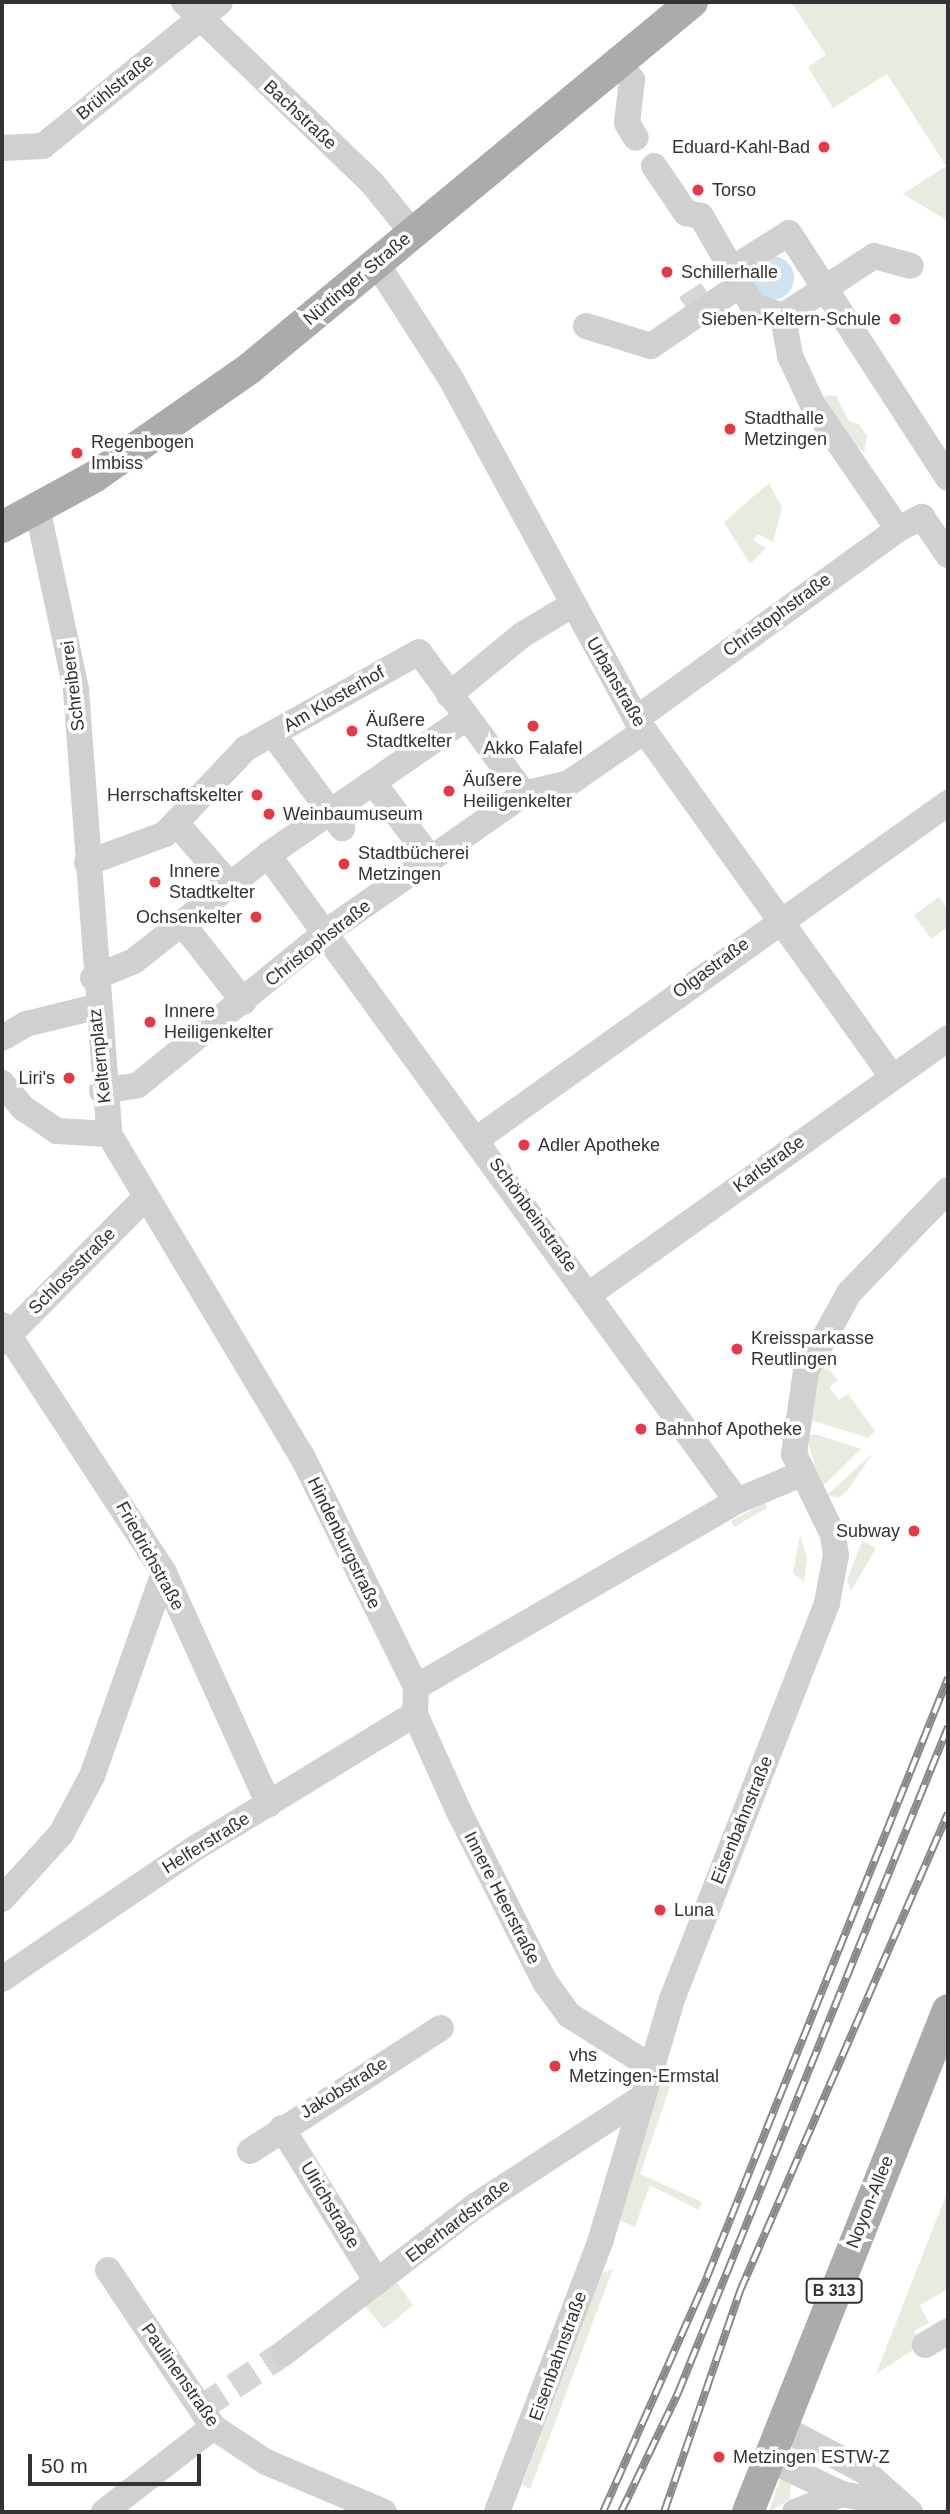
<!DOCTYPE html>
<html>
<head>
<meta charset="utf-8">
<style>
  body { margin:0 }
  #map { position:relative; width:950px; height:2514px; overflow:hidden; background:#fff; font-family:Helvetica,sans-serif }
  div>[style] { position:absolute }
  .green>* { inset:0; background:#e6ecdf }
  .water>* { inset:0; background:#cfe2ee }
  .round { border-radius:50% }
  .minor-tunnel>* { height:26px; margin-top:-13px; transform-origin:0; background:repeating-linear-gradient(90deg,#d6d6d6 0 26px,transparent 0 39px) }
  .minor>* { height:26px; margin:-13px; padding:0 13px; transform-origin:13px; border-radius:13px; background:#d0d0d0 }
  .major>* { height:32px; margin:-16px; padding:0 16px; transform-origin:16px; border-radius:16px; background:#ababab }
  .rail>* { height:8px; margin-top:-4px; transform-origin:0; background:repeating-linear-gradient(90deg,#fff 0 16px,#888 0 32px); box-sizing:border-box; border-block:2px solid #888 }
  .dots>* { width:19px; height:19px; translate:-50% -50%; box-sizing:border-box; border:4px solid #fff; border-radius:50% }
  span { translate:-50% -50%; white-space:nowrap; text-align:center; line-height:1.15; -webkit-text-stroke:7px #fff; paint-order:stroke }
  .shield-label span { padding:2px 5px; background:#fff; border:2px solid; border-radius:5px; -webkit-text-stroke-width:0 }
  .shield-label { font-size:16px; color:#333; font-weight:700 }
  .street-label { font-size:18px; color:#333 }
  .poi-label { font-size:18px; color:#333 }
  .right { translate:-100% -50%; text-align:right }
  .left { translate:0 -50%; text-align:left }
  .frame { position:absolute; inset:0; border:4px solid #333; pointer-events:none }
  .scale { position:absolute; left:28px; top:2454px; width:173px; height:32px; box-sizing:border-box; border:4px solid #333; border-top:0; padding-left:9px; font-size:21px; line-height:24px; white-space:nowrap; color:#333; -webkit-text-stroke:5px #fff; paint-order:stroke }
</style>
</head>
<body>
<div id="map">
  <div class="green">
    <i style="clip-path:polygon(791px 2px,948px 2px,948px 221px,903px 194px,946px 166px,887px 74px,833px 108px,808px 67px,826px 55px)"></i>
    <i style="clip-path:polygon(825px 395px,836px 396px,849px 421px,859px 424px,867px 436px,864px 453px,823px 411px)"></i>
    <i style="clip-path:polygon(769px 483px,782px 508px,773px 542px,758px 534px,753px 540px,766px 548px,750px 564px,724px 522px)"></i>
    <i style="clip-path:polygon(939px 897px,948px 910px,948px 927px,931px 939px,914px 915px)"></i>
    <i style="clip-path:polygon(822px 1361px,838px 1380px,829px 1388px,839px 1400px,848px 1394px,875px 1431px,869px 1438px,808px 1419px)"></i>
    <i style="clip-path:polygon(806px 1434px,818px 1435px,861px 1449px,821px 1488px)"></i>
    <i style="clip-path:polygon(873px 1453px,847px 1491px,838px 1498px,827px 1495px)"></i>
    <i style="clip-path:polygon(765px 1503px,767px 1508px,734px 1527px,731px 1521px)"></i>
    <i style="clip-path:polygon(800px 1535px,807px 1558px,804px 1582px,793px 1573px)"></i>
    <i style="clip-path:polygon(862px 1541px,876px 1548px,851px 1591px,847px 1580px)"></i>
    <i style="clip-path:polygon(659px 2063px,674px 2075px,640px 2174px,702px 2202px,699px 2210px,650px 2185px,635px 2227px,620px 2220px)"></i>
    <i style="clip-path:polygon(948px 2190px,948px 2289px,920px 2305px,929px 2323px,914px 2331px,922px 2344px,876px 2374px)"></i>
    <i style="clip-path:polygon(613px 2269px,530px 2489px,522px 2484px,602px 2273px)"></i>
    <i style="clip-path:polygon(396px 2282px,413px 2305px,384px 2329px,365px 2306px)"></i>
    <i style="clip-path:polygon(781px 2476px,791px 2480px,790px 2499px,769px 2512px)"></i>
  </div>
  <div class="water">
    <i class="round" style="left:750px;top:256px;width:44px;height:44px"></i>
  </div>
  <div class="minor-tunnel">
    <i style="left:690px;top:290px;width:14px;rotate:56deg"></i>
    <i style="left:201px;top:2408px;width:100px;rotate:-33.5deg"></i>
  </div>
  <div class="minor">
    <i style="left:184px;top:2px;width:262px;rotate:43.9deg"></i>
    <i style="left:373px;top:184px;width:62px;rotate:50.9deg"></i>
    <i style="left:617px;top:60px;width:25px;rotate:53deg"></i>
    <i style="left:632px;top:80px;width:43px;rotate:96.6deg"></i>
    <i style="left:627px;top:123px;width:17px;rotate:59deg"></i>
    <i style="left:2px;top:148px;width:41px;rotate:-2.8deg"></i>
    <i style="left:43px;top:146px;width:228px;rotate:-39.1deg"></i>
    <i style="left:654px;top:166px;width:57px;rotate:55.8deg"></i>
    <i style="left:686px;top:213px;width:15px;rotate:11deg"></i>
    <i style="left:701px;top:216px;width:104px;rotate:60deg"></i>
    <i style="left:753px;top:306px;width:32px;rotate:18deg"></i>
    <i style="left:783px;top:316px;width:41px;rotate:80.1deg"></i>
    <i style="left:790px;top:356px;width:54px;rotate:64.9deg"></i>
    <i style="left:813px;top:405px;width:150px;rotate:55.6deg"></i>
    <i style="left:377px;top:264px;width:137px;rotate:57.2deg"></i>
    <i style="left:451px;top:379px;width:387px;rotate:61.4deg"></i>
    <i style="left:636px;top:719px;width:440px;rotate:54.4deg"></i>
    <i style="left:732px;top:269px;width:67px;rotate:-32.3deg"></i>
    <i style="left:789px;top:233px;width:292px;rotate:57deg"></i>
    <i style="left:783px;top:316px;width:109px;rotate:-33.4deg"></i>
    <i style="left:874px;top:256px;width:38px;rotate:15deg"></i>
    <i style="left:586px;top:326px;width:68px;rotate:17.1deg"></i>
    <i style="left:651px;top:346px;width:108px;rotate:-34.4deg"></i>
    <i style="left:38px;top:512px;width:182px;rotate:77.9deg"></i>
    <i style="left:76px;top:690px;width:445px;rotate:85.7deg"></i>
    <i style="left:109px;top:1134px;width:375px;rotate:59.1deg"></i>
    <i style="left:302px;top:1456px;width:258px;rotate:63.7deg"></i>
    <i style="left:416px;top:1687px;width:27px;rotate:92deg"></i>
    <i style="left:415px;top:1714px;width:107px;rotate:65.8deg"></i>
    <i style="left:459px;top:1812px;width:191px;rotate:63.2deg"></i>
    <i style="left:545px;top:1982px;width:41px;rotate:54deg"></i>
    <i style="left:569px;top:2015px;width:96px;rotate:32.2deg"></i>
    <i style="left:449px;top:695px;width:94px;rotate:-39.4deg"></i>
    <i style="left:522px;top:635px;width:58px;rotate:-31deg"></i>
    <i style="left:636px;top:719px;width:324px;rotate:-35.9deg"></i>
    <i style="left:898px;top:529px;width:27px;rotate:-27deg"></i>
    <i style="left:922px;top:517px;width:46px;rotate:55.6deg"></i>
    <i style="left:273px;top:734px;width:117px;rotate:53.7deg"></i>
    <i style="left:375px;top:785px;width:93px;rotate:52.9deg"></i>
    <i style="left:177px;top:824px;width:81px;rotate:49deg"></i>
    <i style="left:268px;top:855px;width:798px;rotate:54.02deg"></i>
    <i style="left:87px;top:863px;width:83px;rotate:-20.4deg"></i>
    <i style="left:165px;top:834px;width:117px;rotate:-46.7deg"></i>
    <i style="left:245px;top:749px;width:199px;rotate:-29.1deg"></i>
    <i style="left:419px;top:652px;width:177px;rotate:53.5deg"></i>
    <i style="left:182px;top:923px;width:100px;rotate:51.9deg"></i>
    <i style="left:93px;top:978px;width:44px;rotate:-22.5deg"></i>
    <i style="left:134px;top:961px;width:171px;rotate:-38.3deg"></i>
    <i style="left:268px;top:855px;width:242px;rotate:-34.7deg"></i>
    <i style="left:2px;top:1038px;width:28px;rotate:-30deg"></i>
    <i style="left:26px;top:1024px;width:71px;rotate:-13.8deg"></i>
    <i style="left:2px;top:1083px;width:33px;rotate:50deg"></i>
    <i style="left:23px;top:1108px;width:41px;rotate:34.1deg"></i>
    <i style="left:57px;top:1131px;width:52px;rotate:3.3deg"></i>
    <i style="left:102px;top:1091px;width:36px;rotate:-9deg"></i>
    <i style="left:138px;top:1085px;width:242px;rotate:-39.1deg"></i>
    <i style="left:326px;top:932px;width:241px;rotate:-34.9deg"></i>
    <i style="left:524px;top:794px;width:46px;rotate:-13.7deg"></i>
    <i style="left:569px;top:783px;width:91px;rotate:-34.7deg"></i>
    <i style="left:477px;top:1139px;width:579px;rotate:-35.5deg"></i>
    <i style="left:591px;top:1293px;width:439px;rotate:-35.5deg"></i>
    <i style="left:2px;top:1325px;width:296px;rotate:56.8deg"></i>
    <i style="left:164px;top:1573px;width:254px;rotate:65.6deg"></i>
    <i style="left:2px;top:1342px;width:200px;rotate:-45.2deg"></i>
    <i style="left:416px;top:1687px;width:371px;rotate:-30.1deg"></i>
    <i style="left:737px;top:1501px;width:67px;rotate:-22.8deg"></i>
    <i style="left:2px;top:1899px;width:88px;rotate:-47.8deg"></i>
    <i style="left:61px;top:1834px;width:66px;rotate:-61.9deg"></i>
    <i style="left:92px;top:1776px;width:215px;rotate:-70.5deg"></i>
    <i style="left:2px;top:1979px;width:235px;rotate:-34.1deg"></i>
    <i style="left:197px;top:1847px;width:255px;rotate:-31.4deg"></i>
    <i style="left:282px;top:2128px;width:181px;rotate:58.3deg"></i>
    <i style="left:250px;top:2151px;width:227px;rotate:-32.8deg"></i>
    <i style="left:108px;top:2270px;width:189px;rotate:56.2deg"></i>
    <i style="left:213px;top:2427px;width:64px;rotate:33.4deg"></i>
    <i style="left:266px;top:2462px;width:128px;rotate:23deg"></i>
    <i style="left:925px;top:2345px;width:27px;rotate:-31deg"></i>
    <i style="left:284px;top:2353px;width:241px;rotate:-37.6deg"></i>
    <i style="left:475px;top:2206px;width:197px;rotate:-33deg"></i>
    <i style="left:779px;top:2426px;width:96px;rotate:27.9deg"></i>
    <i style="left:864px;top:2471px;width:62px;rotate:41.7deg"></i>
    <i style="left:766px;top:2458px;width:84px;rotate:25.3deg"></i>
    <i style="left:842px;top:2494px;width:61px;rotate:11.3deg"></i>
    <i style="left:104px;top:2512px;width:138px;rotate:-37.9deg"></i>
    <i style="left:497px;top:2512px;width:292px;rotate:-69.1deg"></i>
    <i style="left:601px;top:2239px;width:250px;rotate:-73.5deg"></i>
    <i style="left:672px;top:1999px;width:425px;rotate:-68.6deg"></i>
    <i style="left:827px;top:1603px;width:49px;rotate:-79.4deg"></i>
    <i style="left:836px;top:1555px;width:20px;rotate:-99deg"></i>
    <i style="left:833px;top:1535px;width:90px;rotate:-115.7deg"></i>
    <i style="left:794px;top:1454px;width:84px;rotate:-81.8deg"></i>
    <i style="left:806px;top:1371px;width:89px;rotate:-61.1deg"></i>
    <i style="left:849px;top:1293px;width:143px;rotate:-46.1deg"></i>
    <i style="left:795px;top:2512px;width:50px;rotate:-21deg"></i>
  </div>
  <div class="major">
    <i style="left:2px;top:527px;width:105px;rotate:-28.5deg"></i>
    <i style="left:94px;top:477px;width:190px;rotate:-34.9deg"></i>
    <i style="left:250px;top:368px;width:574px;rotate:-39.63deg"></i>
    <i style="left:748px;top:2512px;width:540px;rotate:-68.28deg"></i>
  </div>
  <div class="rail">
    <i style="left:603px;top:2512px;width:257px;rotate:-66.1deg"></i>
    <i style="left:707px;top:2277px;width:646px;rotate:-68.08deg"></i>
    <i style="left:621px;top:2512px;width:132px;rotate:-64.4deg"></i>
    <i style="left:678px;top:2393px;width:719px;rotate:-67.93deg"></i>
    <i style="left:664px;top:2512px;width:234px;rotate:-71deg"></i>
    <i style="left:740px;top:2291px;width:521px;rotate:-66.48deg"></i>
  </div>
  <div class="dots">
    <i style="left:824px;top:147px;background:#e63946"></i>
    <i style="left:698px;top:190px;background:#e63946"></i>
    <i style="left:667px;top:272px;background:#e63946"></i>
    <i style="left:895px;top:319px;background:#e63946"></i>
    <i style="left:730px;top:429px;background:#e63946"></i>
    <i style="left:77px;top:453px;background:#e63946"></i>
    <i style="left:533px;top:726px;background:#e63946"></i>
    <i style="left:352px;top:731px;background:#e63946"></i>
    <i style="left:449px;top:791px;background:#e63946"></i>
    <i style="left:257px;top:795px;background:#e63946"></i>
    <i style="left:269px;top:814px;background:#e63946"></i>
    <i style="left:344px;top:864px;background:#e63946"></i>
    <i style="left:155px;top:882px;background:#e63946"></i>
    <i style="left:256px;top:917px;background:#e63946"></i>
    <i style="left:150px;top:1022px;background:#e63946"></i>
    <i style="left:69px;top:1078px;background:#e63946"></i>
    <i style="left:524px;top:1145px;background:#e63946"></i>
    <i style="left:737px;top:1349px;background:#e63946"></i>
    <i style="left:641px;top:1429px;background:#e63946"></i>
    <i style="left:914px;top:1531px;background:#e63946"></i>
    <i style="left:660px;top:1910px;background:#e63946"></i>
    <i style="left:555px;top:2066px;background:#e63946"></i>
    <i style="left:719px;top:2457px;background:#e63946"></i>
  </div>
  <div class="shield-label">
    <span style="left:834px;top:2291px">B 313</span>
  </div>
  <div class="street-label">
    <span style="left:115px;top:87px;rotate:-39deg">Brühlstraße</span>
    <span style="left:300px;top:115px;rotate:43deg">Bachstraße</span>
    <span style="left:357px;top:279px;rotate:-40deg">Nürtinger Straße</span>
    <span style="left:777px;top:615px;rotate:-36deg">Christophstraße</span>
    <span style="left:616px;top:682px;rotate:60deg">Urbanstraße</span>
    <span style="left:73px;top:686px;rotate:-97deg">Schreiberei</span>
    <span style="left:334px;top:699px;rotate:-30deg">Am Klosterhof</span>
    <span style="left:318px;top:943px;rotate:-38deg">Christophstraße</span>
    <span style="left:711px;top:968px;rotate:-36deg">Olgastraße</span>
    <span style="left:100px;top:1056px;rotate:-96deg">Kelternplatz</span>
    <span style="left:769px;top:1164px;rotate:-36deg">Karlstraße</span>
    <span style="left:533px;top:1215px;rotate:54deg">Schönbeinstraße</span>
    <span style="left:72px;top:1271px;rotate:-45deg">Schlossstraße</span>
    <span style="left:344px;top:1543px;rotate:64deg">Hindenburgstraße</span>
    <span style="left:150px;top:1556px;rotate:61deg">Friedrichstraße</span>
    <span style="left:742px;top:1820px;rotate:-68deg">Eisenbahnstraße</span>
    <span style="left:206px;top:1843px;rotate:-32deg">Helferstraße</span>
    <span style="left:502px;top:1898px;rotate:63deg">Innere Heerstraße</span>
    <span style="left:344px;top:2088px;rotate:-32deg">Jakobstraße</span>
    <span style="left:870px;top:2202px;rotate:-68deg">Noyon-Allee</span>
    <span style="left:330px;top:2205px;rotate:59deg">Ulrichstraße</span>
    <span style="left:458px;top:2221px;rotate:-37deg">Eberhardstraße</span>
    <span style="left:558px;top:2356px;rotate:-70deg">Eisenbahnstraße</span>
    <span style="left:180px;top:2375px;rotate:55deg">Paulinenstraße</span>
  </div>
  <div class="poi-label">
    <span class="right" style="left:810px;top:147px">Eduard-Kahl-Bad</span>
    <span class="left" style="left:712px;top:190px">Torso</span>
    <span class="left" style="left:681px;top:272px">Schillerhalle</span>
    <span class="right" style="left:881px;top:319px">Sieben-Keltern-Schule</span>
    <span class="left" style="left:744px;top:429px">Stadthalle<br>Metzingen</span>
    <span class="left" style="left:91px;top:453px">Regenbogen<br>Imbiss</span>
    <span class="left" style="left:366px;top:731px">Äußere<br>Stadtkelter</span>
    <span style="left:533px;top:748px">Akko Falafel</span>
    <span class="left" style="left:463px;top:791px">Äußere<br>Heiligenkelter</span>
    <span class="right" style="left:243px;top:795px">Herrschaftskelter</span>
    <span class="left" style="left:283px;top:814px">Weinbaumuseum</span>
    <span class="left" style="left:358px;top:864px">Stadtbücherei<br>Metzingen</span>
    <span class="left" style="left:169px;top:882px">Innere<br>Stadtkelter</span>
    <span class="right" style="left:242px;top:917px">Ochsenkelter</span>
    <span class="left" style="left:164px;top:1022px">Innere<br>Heiligenkelter</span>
    <span class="right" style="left:55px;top:1078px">Liri's</span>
    <span class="left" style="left:538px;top:1145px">Adler Apotheke</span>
    <span class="left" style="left:751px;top:1349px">Kreissparkasse<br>Reutlingen</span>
    <span class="left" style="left:655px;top:1429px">Bahnhof Apotheke</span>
    <span class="right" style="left:900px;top:1531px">Subway</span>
    <span class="left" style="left:674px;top:1910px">Luna</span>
    <span class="left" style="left:569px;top:2066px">vhs<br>Metzingen-Ermstal</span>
    <span class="left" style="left:733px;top:2457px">Metzingen ESTW-Z</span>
  </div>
  <div class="frame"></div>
  <div class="scale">50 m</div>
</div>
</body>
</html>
